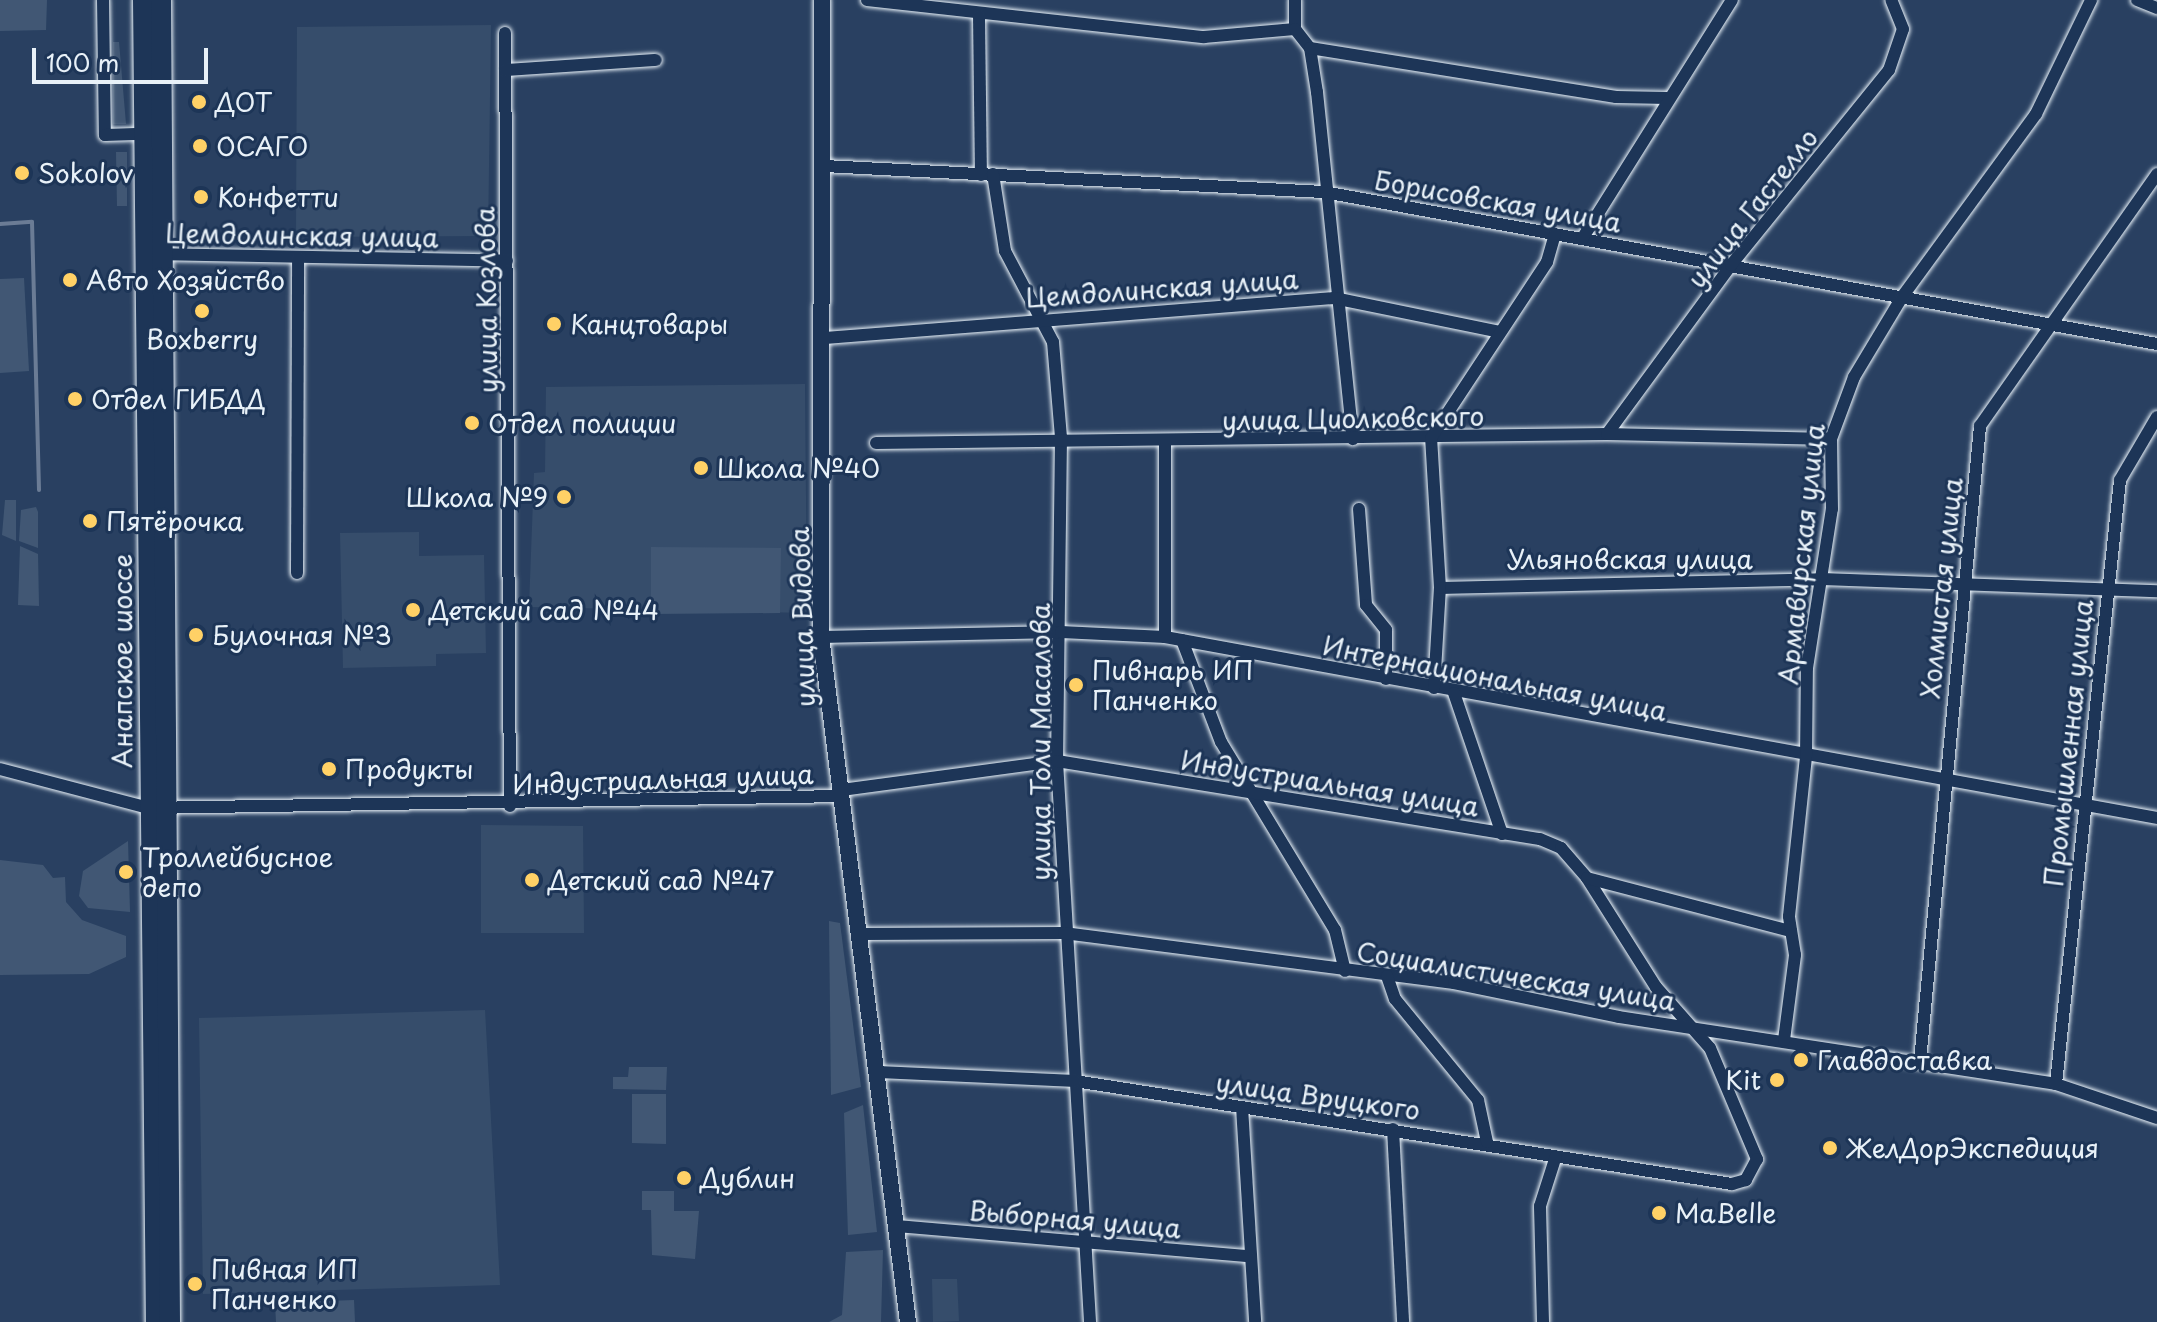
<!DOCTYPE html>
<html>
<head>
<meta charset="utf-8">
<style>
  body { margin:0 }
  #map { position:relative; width:2157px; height:1322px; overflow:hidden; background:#294061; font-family:"Playpen Sans",sans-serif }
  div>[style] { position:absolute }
  .built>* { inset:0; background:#364d6b }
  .green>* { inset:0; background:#415774 }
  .stream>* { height:4px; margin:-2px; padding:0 2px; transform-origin:2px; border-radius:2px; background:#6b7c95 }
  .roads { filter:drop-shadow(0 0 2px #e8f1f8) drop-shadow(0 0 2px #e8f1f8) }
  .minor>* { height:12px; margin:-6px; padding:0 6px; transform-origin:6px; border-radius:6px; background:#1d3557 }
  .tertiary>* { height:16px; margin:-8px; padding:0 8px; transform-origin:8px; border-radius:8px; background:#1d3557 }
  .trunk>* { height:20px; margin:-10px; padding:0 10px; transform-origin:10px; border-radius:10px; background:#1d3557 }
  .dots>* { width:22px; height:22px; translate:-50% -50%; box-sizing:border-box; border:4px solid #1d3557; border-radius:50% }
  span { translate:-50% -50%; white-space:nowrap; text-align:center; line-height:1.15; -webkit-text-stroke:6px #1d3557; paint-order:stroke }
  .poi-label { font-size:26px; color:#e8f1f8 }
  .left { translate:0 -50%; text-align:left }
  .right { translate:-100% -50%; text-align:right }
  .street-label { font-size:26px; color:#e8f1f8 }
  .scale { position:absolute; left:32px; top:48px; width:176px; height:36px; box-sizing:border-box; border:4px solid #e8f1f8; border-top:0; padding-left:10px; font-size:24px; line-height:28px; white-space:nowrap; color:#e8f1f8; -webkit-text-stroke:6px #1d3557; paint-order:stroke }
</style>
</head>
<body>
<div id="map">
  <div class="built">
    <i style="clip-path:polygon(491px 25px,488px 236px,296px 237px,297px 27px)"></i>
    <i style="clip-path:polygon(805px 384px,807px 613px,529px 607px,534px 473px,545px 472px,546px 387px)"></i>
    <i style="clip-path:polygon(419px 532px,419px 556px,484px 555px,486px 653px,436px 654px,436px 666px,343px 668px,340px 533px)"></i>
    <i style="clip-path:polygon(481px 825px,583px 826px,584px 933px,481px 933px)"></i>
    <i style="clip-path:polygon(485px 1010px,500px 1285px,203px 1294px,199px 1018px)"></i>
    <i style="clip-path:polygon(957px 1279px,959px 1321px,933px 1322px,932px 1279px)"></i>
  </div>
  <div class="green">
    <i style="clip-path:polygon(0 0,47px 0,46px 30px,0 31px)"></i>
    <i style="clip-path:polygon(113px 42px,119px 42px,126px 124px,113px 124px)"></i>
    <i style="clip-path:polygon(116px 152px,127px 152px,127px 206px,117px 206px)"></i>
    <i style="clip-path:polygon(24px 278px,29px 371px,0 373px,0 279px)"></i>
    <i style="clip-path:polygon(5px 500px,16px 500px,16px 541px,2px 535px)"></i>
    <i style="clip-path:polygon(36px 507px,38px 512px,38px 548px,19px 541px,21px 510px)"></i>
    <i style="clip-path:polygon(20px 546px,38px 554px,39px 606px,18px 605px)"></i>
    <i style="clip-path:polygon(651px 547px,781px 548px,780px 613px,651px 614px)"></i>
    <i style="clip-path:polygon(128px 841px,130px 912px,88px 908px,79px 896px,83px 871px)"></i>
    <i style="clip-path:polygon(0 860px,43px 865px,53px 878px,65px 877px,66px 902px,82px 920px,126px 936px,126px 957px,89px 974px,0 975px)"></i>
    <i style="clip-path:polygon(829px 921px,840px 923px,861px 1087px,831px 1095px)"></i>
    <i style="clip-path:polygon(629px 1067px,667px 1067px,666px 1090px,613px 1089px,613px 1077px,628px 1077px)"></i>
    <i style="clip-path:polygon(632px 1094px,666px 1094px,666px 1144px,632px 1143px)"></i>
    <i style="clip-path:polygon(863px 1105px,877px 1232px,848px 1235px,844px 1113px)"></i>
    <i style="clip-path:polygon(642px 1191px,674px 1191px,674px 1211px,699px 1211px,695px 1259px,652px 1255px,651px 1210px,642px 1210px)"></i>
    <i style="clip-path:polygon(883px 1250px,881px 1322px,829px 1322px,842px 1315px,846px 1252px)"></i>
    <i style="clip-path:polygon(354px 1300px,355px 1322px,276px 1322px,275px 1303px)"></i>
  </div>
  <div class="stream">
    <i style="left:0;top:224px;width:32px;rotate:-4deg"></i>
    <i style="left:32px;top:222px;width:268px;rotate:88.5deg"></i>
  </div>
  <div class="roads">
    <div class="minor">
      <i style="left:103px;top:0;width:135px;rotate:89.2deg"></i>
      <i style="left:105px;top:135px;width:38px;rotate:-2deg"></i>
      <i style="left:867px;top:0;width:339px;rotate:6.3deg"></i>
      <i style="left:1204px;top:37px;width:91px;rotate:-5deg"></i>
      <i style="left:1295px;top:0;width:29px;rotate:90deg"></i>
      <i style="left:1295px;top:29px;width:24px;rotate:52deg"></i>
      <i style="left:1310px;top:48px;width:45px;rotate:81deg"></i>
      <i style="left:1317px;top:92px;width:349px;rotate:84.1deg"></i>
      <i style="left:2137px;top:0;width:22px;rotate:22deg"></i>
      <i style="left:979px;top:16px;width:159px;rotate:89.3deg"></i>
      <i style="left:505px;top:33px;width:773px;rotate:89.63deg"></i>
      <i style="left:1310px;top:48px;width:310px;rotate:9.1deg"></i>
      <i style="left:1616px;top:97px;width:51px;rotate:1.1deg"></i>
      <i style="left:505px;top:70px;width:151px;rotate:-3.8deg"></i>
      <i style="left:824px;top:166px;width:501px;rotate:2.98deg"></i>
      <i style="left:1324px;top:192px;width:847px;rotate:10.34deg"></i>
      <i style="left:993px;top:174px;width:78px;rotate:81.1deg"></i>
      <i style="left:1005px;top:251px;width:103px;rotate:62.2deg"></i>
      <i style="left:1053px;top:342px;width:95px;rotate:85.2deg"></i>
      <i style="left:1061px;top:437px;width:324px;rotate:90.7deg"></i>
      <i style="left:1057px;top:761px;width:562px;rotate:86.63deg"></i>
      <i style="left:1582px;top:239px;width:282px;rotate:-57.9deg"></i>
      <i style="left:158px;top:254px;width:349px;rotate:1.1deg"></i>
      <i style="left:825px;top:338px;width:511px;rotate:-4.49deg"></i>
      <i style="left:1334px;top:298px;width:169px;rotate:11.6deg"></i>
      <i style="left:1607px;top:434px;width:210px;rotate:-53.7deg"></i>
      <i style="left:1731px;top:265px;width:251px;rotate:-51deg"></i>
      <i style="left:1889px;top:70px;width:43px;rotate:-71.1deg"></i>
      <i style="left:1903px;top:29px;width:31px;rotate:-112deg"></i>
      <i style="left:876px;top:443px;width:731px;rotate:-0.71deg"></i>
      <i style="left:1607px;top:434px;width:224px;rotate:1.3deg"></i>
      <i style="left:1359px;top:509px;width:96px;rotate:85.8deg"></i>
      <i style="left:1366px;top:605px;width:32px;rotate:51deg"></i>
      <i style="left:1386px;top:630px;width:49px;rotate:90deg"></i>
      <i style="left:297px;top:573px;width:316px;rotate:-89.8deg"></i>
      <i style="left:1440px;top:588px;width:382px;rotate:-1.3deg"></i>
      <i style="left:1822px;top:579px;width:335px;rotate:2.1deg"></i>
      <i style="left:821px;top:637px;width:240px;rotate:-1.2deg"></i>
      <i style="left:1061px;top:632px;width:104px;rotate:2.8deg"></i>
      <i style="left:1165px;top:637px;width:1008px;rotate:10.34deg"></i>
      <i style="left:1165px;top:637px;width:195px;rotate:-90deg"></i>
      <i style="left:1182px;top:640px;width:109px;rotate:69.1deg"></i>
      <i style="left:1221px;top:742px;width:220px;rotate:58.8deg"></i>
      <i style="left:1335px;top:930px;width:42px;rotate:76.3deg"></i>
      <i style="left:1434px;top:688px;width:100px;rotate:-86.6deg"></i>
      <i style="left:1440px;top:588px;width:150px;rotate:-93.4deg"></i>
      <i style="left:1431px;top:438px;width:211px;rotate:-56.6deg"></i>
      <i style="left:1547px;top:262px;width:29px;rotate:-74deg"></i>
      <i style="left:1454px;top:693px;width:149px;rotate:71.2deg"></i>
      <i style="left:0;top:769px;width:154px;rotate:14.7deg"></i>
      <i style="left:149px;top:808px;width:693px;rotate:-0.99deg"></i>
      <i style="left:842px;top:790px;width:217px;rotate:-7.7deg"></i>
      <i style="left:1057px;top:761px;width:489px;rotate:9.2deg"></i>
      <i style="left:1540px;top:839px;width:23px;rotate:23deg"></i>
      <i style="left:1561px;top:848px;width:40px;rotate:49deg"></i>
      <i style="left:1587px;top:878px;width:129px;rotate:57.7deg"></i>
      <i style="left:1656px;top:987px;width:81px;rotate:48.5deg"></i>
      <i style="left:1710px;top:1048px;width:121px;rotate:67.1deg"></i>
      <i style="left:1757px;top:1159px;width:24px;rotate:118deg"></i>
      <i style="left:1746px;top:1180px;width:15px;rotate:164deg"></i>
      <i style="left:1732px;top:1184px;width:665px;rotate:-171.09deg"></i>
      <i style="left:1075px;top:1081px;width:196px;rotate:-177.4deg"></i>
      <i style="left:1587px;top:878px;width:211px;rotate:14.6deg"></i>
      <i style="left:861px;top:934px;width:203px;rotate:-0.3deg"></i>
      <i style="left:1064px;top:933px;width:393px;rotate:7.3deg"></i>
      <i style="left:1454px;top:983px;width:168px;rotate:11.6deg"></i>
      <i style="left:1619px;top:1017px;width:442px;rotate:8.7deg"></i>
      <i style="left:2056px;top:1084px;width:107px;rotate:18.6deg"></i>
      <i style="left:1387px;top:976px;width:24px;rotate:71deg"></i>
      <i style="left:1395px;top:999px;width:131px;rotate:50.6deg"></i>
      <i style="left:1478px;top:1100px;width:43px;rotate:77.9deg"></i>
      <i style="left:1784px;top:1040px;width:86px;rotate:-82.6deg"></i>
      <i style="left:1795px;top:955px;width:39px;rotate:-99deg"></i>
      <i style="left:1789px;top:916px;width:160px;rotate:-83.9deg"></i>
      <i style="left:1806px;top:757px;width:89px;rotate:-89.4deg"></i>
      <i style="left:1807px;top:668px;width:161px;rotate:-81.1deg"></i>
      <i style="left:1832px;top:509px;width:70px;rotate:-90.8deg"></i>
      <i style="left:1831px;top:439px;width:66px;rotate:-69.6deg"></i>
      <i style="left:1854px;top:377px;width:93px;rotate:-59deg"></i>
      <i style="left:1902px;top:297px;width:227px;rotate:-53.8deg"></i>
      <i style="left:2036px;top:114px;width:127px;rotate:-64.2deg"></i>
      <i style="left:1920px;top:1061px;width:638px;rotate:-84.6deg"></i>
      <i style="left:1980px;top:426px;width:308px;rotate:-54.9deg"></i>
      <i style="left:2056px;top:1084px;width:607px;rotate:-83.95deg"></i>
      <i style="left:2120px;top:480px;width:73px;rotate:-59.6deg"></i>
      <i style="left:1242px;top:1107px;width:215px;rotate:86.5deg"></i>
      <i style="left:1393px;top:1129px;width:193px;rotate:87deg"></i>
      <i style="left:897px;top:1226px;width:353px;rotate:4.9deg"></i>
      <i style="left:1543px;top:1322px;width:116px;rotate:-91.5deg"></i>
      <i style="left:1540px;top:1206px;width:52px;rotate:-72.3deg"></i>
    </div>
    <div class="tertiary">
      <i style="left:822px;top:0;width:637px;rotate:90.09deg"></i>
      <i style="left:821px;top:637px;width:691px;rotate:82.76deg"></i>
    </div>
    <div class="trunk">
      <i style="left:143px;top:0;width:1322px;rotate:89.44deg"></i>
      <i style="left:161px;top:0;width:1322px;rotate:89.61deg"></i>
    </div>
  </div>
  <div class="dots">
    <i style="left:199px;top:102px;background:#ffd166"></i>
    <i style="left:200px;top:146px;background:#ffd166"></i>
    <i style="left:22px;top:173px;background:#ffd166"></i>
    <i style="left:201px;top:197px;background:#ffd166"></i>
    <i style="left:70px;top:280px;background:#ffd166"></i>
    <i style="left:202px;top:311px;background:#ffd166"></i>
    <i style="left:554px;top:324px;background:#ffd166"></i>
    <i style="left:75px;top:399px;background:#ffd166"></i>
    <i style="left:472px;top:423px;background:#ffd166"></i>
    <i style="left:701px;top:468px;background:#ffd166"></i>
    <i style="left:564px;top:497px;background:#ffd166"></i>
    <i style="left:90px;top:521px;background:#ffd166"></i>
    <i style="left:413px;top:610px;background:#ffd166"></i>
    <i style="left:196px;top:635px;background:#ffd166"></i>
    <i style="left:1076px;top:685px;background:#ffd166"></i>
    <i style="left:329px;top:769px;background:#ffd166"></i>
    <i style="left:126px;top:872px;background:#ffd166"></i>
    <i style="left:532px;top:880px;background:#ffd166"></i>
    <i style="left:1801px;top:1060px;background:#ffd166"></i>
    <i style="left:1777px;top:1080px;background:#ffd166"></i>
    <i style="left:1830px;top:1148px;background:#ffd166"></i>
    <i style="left:684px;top:1178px;background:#ffd166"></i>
    <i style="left:1659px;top:1213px;background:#ffd166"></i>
    <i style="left:195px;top:1284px;background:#ffd166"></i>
  </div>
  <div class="poi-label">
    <span class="left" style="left:215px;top:102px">ДОТ</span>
    <span class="left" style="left:216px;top:146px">ОСАГО</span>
    <span class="left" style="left:38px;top:173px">Sokolov</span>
    <span class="left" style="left:217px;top:197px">Конфетти</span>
    <span class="left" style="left:86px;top:280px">Авто Хозяйство</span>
    <span class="left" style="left:570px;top:324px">Канцтовары</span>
    <span style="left:202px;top:339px">Boxberry</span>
    <span class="left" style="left:91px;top:399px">Отдел ГИБДД</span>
    <span class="left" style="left:488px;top:423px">Отдел полиции</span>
    <span class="left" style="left:717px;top:468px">Школа №40</span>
    <span class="right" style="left:548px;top:497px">Школа №9</span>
    <span class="left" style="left:106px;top:521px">Пятёрочка</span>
    <span class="left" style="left:429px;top:610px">Детский сад №44</span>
    <span class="left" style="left:212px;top:635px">Булочная №3</span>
    <span class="left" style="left:1092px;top:685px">Пивнарь ИП<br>Панченко</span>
    <span class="left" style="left:345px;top:769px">Продукты</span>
    <span class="left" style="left:142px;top:872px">Троллейбусное<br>депо</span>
    <span class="left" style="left:548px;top:880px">Детский сад №47</span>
    <span class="left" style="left:1817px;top:1060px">Главдоставка</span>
    <span class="right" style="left:1761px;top:1080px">Kit</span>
    <span class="left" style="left:1846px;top:1148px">ЖелДорЭкспедиция</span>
    <span class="left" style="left:700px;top:1178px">Дублин</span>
    <span class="left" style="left:1675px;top:1213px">MaBelle</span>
    <span class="left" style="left:211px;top:1284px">Пивная ИП<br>Панченко</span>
  </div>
  <div class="street-label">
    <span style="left:1498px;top:201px;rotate:10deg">Борисовская улица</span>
    <span style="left:1752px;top:208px;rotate:-52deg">улица Гастелло</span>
    <span style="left:302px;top:235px;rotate:1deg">Цемдолинская улица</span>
    <span style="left:1162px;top:288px;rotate:-4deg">Цемдолинская улица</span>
    <span style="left:486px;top:300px;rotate:-91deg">улица Козлова</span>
    <span style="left:1353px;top:418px;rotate:-1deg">улица Циолковского</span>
    <span style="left:1801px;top:554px;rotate:-84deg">Армавирская улица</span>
    <span style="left:1630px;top:559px">Ульяновская улица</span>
    <span style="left:1941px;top:588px;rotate:-84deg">Холмистая улица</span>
    <span style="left:802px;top:617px;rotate:-92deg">улица Видова</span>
    <span style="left:122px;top:661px;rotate:-90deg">Анапское шоссе</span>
    <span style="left:1495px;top:678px;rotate:11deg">Интернациональная улица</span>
    <span style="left:1040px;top:742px;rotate:-90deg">улица Толи Масалова</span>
    <span style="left:2068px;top:743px;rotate:-84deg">Промышленная улица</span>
    <span style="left:663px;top:779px;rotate:-2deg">Индустриальная улица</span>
    <span style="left:1330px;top:783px;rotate:9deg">Индустриальная улица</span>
    <span style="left:1516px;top:976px;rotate:9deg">Социалистическая улица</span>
    <span style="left:1318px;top:1096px;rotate:8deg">улица Вруцкого</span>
    <span style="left:1075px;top:1219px;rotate:5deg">Выборная улица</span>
  </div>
  <div class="scale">100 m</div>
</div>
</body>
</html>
